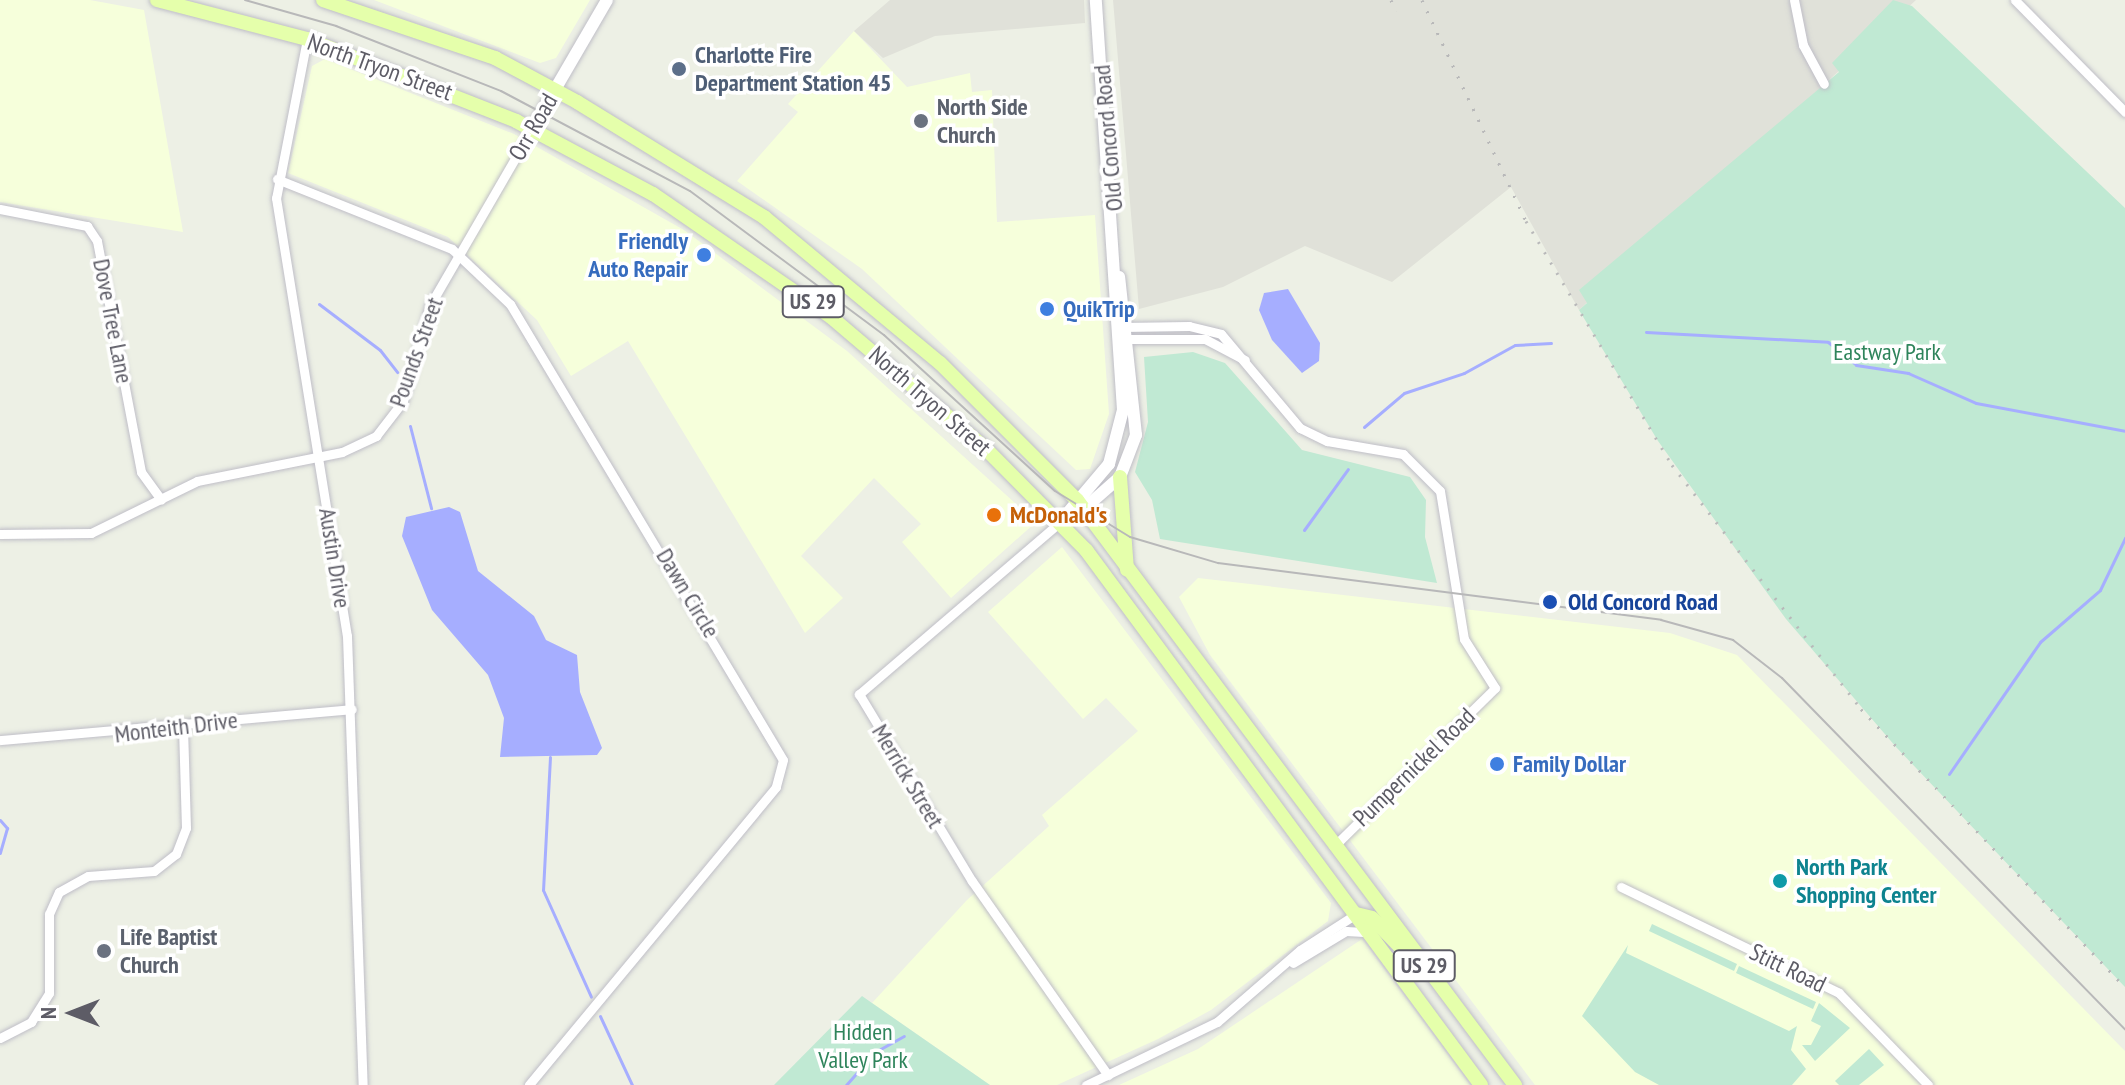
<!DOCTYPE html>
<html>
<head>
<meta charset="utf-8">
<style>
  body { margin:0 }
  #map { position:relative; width:2125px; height:1085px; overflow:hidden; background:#edf0e5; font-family:"PT Sans Narrow",sans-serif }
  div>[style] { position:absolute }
  .commercial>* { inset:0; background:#f6ffdb }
  .industrial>* { inset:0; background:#e0e1d9 }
  .green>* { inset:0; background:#c0e9d3 }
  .water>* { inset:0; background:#a6aeff }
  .stream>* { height:3px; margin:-1.5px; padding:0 1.5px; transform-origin:1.5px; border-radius:1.5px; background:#a6aeff }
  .roads { filter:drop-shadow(0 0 2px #bfbec7) drop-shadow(0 0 2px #bfbec7) }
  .minor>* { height:9px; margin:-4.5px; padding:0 4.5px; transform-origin:4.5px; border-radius:4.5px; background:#fff }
  .tertiary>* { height:12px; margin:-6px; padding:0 6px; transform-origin:6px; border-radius:6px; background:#fff }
  .primary>* { height:14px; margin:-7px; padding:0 7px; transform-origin:7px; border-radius:7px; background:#e5ffab }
  .tram>* { height:2px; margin:-1px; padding:0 1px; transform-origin:1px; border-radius:1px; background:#b8b8b9 }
  .rail>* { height:3px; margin-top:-1.5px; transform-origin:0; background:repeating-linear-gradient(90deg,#b8b8b9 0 2px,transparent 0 12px) }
  .dots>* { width:22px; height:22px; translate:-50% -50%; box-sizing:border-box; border:4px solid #fff; border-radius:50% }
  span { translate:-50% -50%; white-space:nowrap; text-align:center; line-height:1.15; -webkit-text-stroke:7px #fff; paint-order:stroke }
  .shield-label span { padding:2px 6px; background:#fff; border:2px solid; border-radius:6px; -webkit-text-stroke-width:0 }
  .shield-label { font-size:22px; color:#5d5c66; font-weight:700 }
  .service-label { font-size:24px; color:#4e5e75; font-weight:700 }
  .left { translate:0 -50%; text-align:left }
  .street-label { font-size:24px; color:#5d5c66 }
  .worship-label { font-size:24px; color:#5b616d; font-weight:700 }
  .shop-label { font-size:24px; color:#366cbe; font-weight:700 }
  .right { translate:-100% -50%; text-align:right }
  .park-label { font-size:24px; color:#2e845b }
  .food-label { font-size:24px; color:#c56008; font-weight:700 }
  .transit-label { font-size:24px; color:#164399; font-weight:700 }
  .culture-label { font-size:24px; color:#0d838f; font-weight:700 }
  .north { position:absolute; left:32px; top:973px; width:80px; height:80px; -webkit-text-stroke:6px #fff; paint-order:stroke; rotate:270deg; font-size:22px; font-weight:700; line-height:32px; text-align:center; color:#5d5c66 }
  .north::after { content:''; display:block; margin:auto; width:28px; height:36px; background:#5d5c66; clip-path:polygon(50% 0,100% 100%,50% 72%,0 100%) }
</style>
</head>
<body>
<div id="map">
  <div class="commercial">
    <i style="clip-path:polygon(0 0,90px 0,144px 10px,183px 232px,0 202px)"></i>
    <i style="clip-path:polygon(374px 0,590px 0,556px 58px,540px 63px)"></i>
    <i style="clip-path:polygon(854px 31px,907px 87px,970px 73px,972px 92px,992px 90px,997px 222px,1095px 215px,1109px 414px,1090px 469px,1076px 470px,862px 269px,737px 181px,798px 112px,788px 104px)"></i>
    <i style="clip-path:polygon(325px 59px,514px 134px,684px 230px,847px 351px,1036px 522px,951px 598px,902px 542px,921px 524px,874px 478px,801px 556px,843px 598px,805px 633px,628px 341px,571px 376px,537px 320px,448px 237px,288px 173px,312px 66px)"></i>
    <i style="clip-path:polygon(1062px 547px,1331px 903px,1328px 921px,1211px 1010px,1158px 1039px,1057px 1085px,990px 1085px,872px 1003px,967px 900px,1049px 826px,1042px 815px,1138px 731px,1106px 698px,1083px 719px,988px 612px)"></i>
    <i style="clip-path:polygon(1198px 578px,1670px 633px,1737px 655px,2125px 1051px,2125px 1085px,1535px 1085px,1210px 655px,1179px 597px)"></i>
    <i style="clip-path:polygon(1362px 939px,1470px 1085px,1119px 1085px,1198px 1049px)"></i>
  </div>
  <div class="industrial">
    <i style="clip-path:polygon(890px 0,1084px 0,1085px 23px,935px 36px,883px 58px,854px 31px)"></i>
    <i style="clip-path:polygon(1113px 0,1916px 0,1579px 310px,1511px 187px,1392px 282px,1305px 246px,1223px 287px,1139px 309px)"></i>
  </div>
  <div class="green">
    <i style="clip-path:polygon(1893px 0,1912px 6px,2125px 208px,2125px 987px,1896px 747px,1786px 619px,1658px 441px,1579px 310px,1587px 303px,1579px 290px,1839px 72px,1832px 63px)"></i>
    <i style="clip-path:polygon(1193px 352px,1225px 363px,1302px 450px,1410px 477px,1426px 500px,1425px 537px,1437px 583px,1160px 539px,1152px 500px,1135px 472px,1148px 422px,1144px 357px)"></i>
    <i style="clip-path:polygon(1652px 924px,1737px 964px,1734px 971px,1649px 931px)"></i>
    <i style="clip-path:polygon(1628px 945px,1626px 953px,1789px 1031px,1797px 1026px,1791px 1050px,1806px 1069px,1792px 1085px,1659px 1085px,1635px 1072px,1582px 1016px)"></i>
    <i style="clip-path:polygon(1739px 966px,1816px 1002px,1813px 1009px,1736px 973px)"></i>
    <i style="clip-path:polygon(862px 996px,872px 1003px,990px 1085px,774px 1085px)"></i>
    <i style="clip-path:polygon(1819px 1003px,1850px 1028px,1815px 1061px,1802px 1045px,1811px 1045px,1821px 1026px,1811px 1021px)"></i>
    <i style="clip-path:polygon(1869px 1049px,1884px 1065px,1859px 1085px,1839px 1085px,1835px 1081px)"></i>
  </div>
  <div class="water">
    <i style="clip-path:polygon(1288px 289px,1320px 343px,1319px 361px,1302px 373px,1272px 340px,1259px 310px,1264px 293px)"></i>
    <i style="clip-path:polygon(449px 507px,460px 512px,478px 571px,534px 616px,546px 640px,577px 655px,580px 692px,602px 748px,597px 755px,500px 757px,504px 718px,488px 675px,432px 610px,402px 536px,406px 517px)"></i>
  </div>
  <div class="stream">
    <i style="left:319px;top:304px;width:76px;rotate:37deg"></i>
    <i style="left:380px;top:350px;width:28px;rotate:52deg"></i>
    <i style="left:1646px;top:332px;width:182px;rotate:3.1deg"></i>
    <i style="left:1828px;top:342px;width:36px;rotate:39deg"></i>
    <i style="left:1856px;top:365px;width:53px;rotate:8.7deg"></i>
    <i style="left:1908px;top:373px;width:74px;rotate:23.8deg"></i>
    <i style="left:1976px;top:403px;width:152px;rotate:10.6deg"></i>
    <i style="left:410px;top:426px;width:85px;rotate:75.6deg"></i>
    <i style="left:1364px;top:427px;width:52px;rotate:-40.4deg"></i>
    <i style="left:1404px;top:393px;width:63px;rotate:-18.4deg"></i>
    <i style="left:1464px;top:373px;width:58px;rotate:-28.8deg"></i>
    <i style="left:1515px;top:345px;width:36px;rotate:-3deg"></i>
    <i style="left:1304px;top:530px;width:75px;rotate:-54.2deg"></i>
    <i style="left:550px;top:757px;width:133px;rotate:93deg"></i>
    <i style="left:543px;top:890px;width:117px;rotate:65.8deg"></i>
    <i style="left:1949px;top:774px;width:160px;rotate:-55.4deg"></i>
    <i style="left:2040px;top:642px;width:79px;rotate:-40.9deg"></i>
    <i style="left:2100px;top:590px;width:58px;rotate:-64.3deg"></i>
    <i style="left:0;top:820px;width:11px;rotate:49deg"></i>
    <i style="left:7px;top:828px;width:26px;rotate:106deg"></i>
    <i style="left:600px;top:1016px;width:76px;rotate:65.1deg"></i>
    <i style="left:846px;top:1085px;width:44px;rotate:-48.7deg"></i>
    <i style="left:875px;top:1052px;width:33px;rotate:-29deg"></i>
  </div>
  <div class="roads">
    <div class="minor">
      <i style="left:1794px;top:0;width:46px;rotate:78.7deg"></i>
      <i style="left:1803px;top:45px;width:44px;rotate:61.7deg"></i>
      <i style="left:2015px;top:0;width:157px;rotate:45.5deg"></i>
      <i style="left:307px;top:39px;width:162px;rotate:101deg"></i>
      <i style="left:276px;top:198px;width:444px;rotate:80.8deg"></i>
      <i style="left:347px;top:636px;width:449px;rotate:88deg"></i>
      <i style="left:277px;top:179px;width:188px;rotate:21.8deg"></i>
      <i style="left:452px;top:249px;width:80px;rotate:43.5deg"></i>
      <i style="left:510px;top:304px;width:531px;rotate:59.09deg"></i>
      <i style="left:783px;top:760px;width:28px;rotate:105deg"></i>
      <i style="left:776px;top:787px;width:387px;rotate:129.7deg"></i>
      <i style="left:0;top:209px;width:89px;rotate:11.1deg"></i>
      <i style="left:87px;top:226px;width:18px;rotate:56deg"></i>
      <i style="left:97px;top:241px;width:235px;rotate:79.2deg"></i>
      <i style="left:141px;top:472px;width:34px;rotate:54deg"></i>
      <i style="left:1122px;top:327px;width:67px;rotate:-0.9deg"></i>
      <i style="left:1189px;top:326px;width:33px;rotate:14deg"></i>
      <i style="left:1221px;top:334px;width:123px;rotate:50deg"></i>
      <i style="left:1300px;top:428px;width:30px;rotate:26deg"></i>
      <i style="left:1327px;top:441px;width:77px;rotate:9.7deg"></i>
      <i style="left:1403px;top:454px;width:52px;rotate:45deg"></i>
      <i style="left:1440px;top:491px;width:150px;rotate:80.8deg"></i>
      <i style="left:1464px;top:639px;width:58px;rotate:57.7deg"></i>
      <i style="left:1495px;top:688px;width:226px;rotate:135.5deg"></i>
      <i style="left:1122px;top:339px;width:83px"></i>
      <i style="left:1205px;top:339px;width:45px;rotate:27.7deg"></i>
      <i style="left:1060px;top:522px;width:265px;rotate:139.4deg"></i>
      <i style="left:859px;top:694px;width:218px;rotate:58.9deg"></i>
      <i style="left:972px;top:881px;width:237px;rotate:55deg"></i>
      <i style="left:0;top:534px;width:91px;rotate:-0.6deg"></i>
      <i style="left:91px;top:533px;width:118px;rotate:-26.1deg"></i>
      <i style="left:197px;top:481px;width:148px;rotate:-11.3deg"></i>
      <i style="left:342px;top:452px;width:38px;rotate:-25deg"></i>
      <i style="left:376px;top:436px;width:44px;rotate:-52.4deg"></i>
      <i style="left:403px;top:401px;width:100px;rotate:-74.3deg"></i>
      <i style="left:430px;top:305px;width:203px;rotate:-59.9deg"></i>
      <i style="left:0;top:740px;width:353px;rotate:-5deg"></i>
      <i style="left:1621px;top:887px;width:242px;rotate:25.9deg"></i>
      <i style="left:1839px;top:993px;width:128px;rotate:45.9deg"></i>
      <i style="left:1293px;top:963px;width:62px;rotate:-31.1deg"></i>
      <i style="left:1346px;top:931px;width:22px;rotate:3deg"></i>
      <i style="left:0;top:1038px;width:35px;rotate:-27deg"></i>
      <i style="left:31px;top:1022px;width:34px;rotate:-58deg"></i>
      <i style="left:49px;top:993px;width:79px;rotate:-90deg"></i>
      <i style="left:49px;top:914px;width:24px;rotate:-66deg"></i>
      <i style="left:59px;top:892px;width:33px;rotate:-29deg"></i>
      <i style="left:88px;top:876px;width:66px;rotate:-4.3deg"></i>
      <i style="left:154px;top:871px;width:28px;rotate:-38deg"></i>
      <i style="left:176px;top:854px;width:28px;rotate:-69deg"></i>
      <i style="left:186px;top:828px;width:102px;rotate:-91.7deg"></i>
      <i style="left:1086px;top:1085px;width:145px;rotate:-25.7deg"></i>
      <i style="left:1217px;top:1022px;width:110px;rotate:-40.9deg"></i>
      <i style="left:1300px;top:950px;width:67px;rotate:-32.7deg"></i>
    </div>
    <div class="tertiary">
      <i style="left:532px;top:129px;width:149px;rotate:-59.8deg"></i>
      <i style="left:1078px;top:514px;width:56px;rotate:-41.4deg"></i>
      <i style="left:1120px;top:477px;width:45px;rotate:-69.1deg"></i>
      <i style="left:1136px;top:435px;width:159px;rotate:-96.1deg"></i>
      <i style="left:1060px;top:522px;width:76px;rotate:-49.8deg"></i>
      <i style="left:1109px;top:464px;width:56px;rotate:-75.5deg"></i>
      <i style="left:1123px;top:410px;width:411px;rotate:-93.8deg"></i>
    </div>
    <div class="primary">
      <i style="left:157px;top:0;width:155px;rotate:14.6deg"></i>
      <i style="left:307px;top:39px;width:225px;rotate:21.4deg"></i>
      <i style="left:516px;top:121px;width:155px;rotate:28.1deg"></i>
      <i style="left:653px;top:194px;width:216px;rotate:34.6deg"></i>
      <i style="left:831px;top:317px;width:202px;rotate:40.4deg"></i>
      <i style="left:985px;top:448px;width:144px;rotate:45.3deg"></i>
      <i style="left:1086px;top:550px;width:665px;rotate:53.56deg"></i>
      <i style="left:323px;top:0;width:182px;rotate:18.6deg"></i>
      <i style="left:495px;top:58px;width:93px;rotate:28.2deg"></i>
      <i style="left:577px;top:102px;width:220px;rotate:31.6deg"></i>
      <i style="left:764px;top:217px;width:229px;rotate:39.7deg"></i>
      <i style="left:940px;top:363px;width:194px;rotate:45deg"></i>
      <i style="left:1077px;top:500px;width:731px;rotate:53.18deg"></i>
      <i style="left:1120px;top:477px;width:93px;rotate:85.7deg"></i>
      <i style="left:1356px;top:914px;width:16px;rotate:14deg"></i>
      <i style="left:1372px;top:918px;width:56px;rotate:45.7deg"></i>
    </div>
  </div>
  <div class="tram">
    <i style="left:245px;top:0;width:95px;rotate:15.9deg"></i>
    <i style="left:336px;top:26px;width:177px;rotate:21.5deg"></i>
    <i style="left:501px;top:91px;width:214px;rotate:27.9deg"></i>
    <i style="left:690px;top:191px;width:242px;rotate:36.6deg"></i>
    <i style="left:884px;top:335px;width:231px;rotate:42.4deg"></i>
    <i style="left:1055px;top:491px;width:88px;rotate:31.5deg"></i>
    <i style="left:1130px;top:537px;width:92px;rotate:16.5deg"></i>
    <i style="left:1218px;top:563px;width:447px;rotate:7.3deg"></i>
    <i style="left:1661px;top:620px;width:75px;rotate:15.5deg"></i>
    <i style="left:1733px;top:640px;width:62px;rotate:37.8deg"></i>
    <i style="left:1782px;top:678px;width:491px;rotate:45.7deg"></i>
  </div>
  <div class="rail">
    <i style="left:1391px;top:0;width:12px;rotate:66deg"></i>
    <i style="left:1422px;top:0;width:244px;rotate:64.8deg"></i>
    <i style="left:1526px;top:221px;width:284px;rotate:59.1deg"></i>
    <i style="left:1672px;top:465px;width:309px;rotate:52.2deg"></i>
    <i style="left:1861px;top:709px;width:383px;rotate:46.5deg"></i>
  </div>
  <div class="dots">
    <i style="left:679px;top:69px;background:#5c6f8a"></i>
    <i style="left:921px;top:121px;background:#6b7280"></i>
    <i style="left:704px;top:255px;background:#3f7fe0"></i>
    <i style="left:1047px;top:309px;background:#3f7fe0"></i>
    <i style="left:994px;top:515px;background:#e8710a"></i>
    <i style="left:1550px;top:602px;background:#1a4fb4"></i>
    <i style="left:1497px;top:764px;background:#3f7fe0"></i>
    <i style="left:1780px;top:881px;background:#0f9aa8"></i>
    <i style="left:104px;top:951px;background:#6b7280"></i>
  </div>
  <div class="shield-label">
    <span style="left:813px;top:302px">US 29</span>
    <span style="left:1424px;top:966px">US 29</span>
  </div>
  <div class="service-label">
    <span class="left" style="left:695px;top:69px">Charlotte Fire<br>Department Station 45</span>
  </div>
  <div class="street-label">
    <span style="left:380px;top:67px;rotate:20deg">North Tryon Street</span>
    <span style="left:533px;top:127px;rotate:-60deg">Orr Road</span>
    <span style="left:1108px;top:138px;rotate:-95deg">Old Concord Road</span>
    <span style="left:113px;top:321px;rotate:79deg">Dove Tree Lane</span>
    <span style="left:416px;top:352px;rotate:-70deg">Pounds Street</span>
    <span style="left:930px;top:401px;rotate:41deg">North Tryon Street</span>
    <span style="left:335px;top:558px;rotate:81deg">Austin Drive</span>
    <span style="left:688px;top:593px;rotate:59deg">Dawn Circle</span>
    <span style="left:176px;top:727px;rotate:-7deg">Monteith Drive</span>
    <span style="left:1414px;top:767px;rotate:-44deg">Pumpernickel Road</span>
    <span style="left:908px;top:776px;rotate:59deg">Merrick Street</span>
    <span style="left:1788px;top:968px;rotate:26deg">Stitt Road</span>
  </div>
  <div class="worship-label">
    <span class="left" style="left:937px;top:121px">North Side<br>Church</span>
    <span class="left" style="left:120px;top:951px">Life Baptist<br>Church</span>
  </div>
  <div class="shop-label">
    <span class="right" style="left:688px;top:255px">Friendly<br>Auto Repair</span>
    <span class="left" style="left:1063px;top:309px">QuikTrip</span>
    <span class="left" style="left:1513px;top:764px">Family Dollar</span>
  </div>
  <div class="park-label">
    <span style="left:1887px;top:352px">Eastway Park</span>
    <span style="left:863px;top:1046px">Hidden<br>Valley Park</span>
  </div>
  <div class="food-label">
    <span class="left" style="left:1010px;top:515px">McDonald's</span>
  </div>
  <div class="transit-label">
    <span class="left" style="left:1568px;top:602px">Old Concord Road</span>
  </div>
  <div class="culture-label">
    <span class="left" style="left:1796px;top:881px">North Park<br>Shopping Center</span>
  </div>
  <div class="north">N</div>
</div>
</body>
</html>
